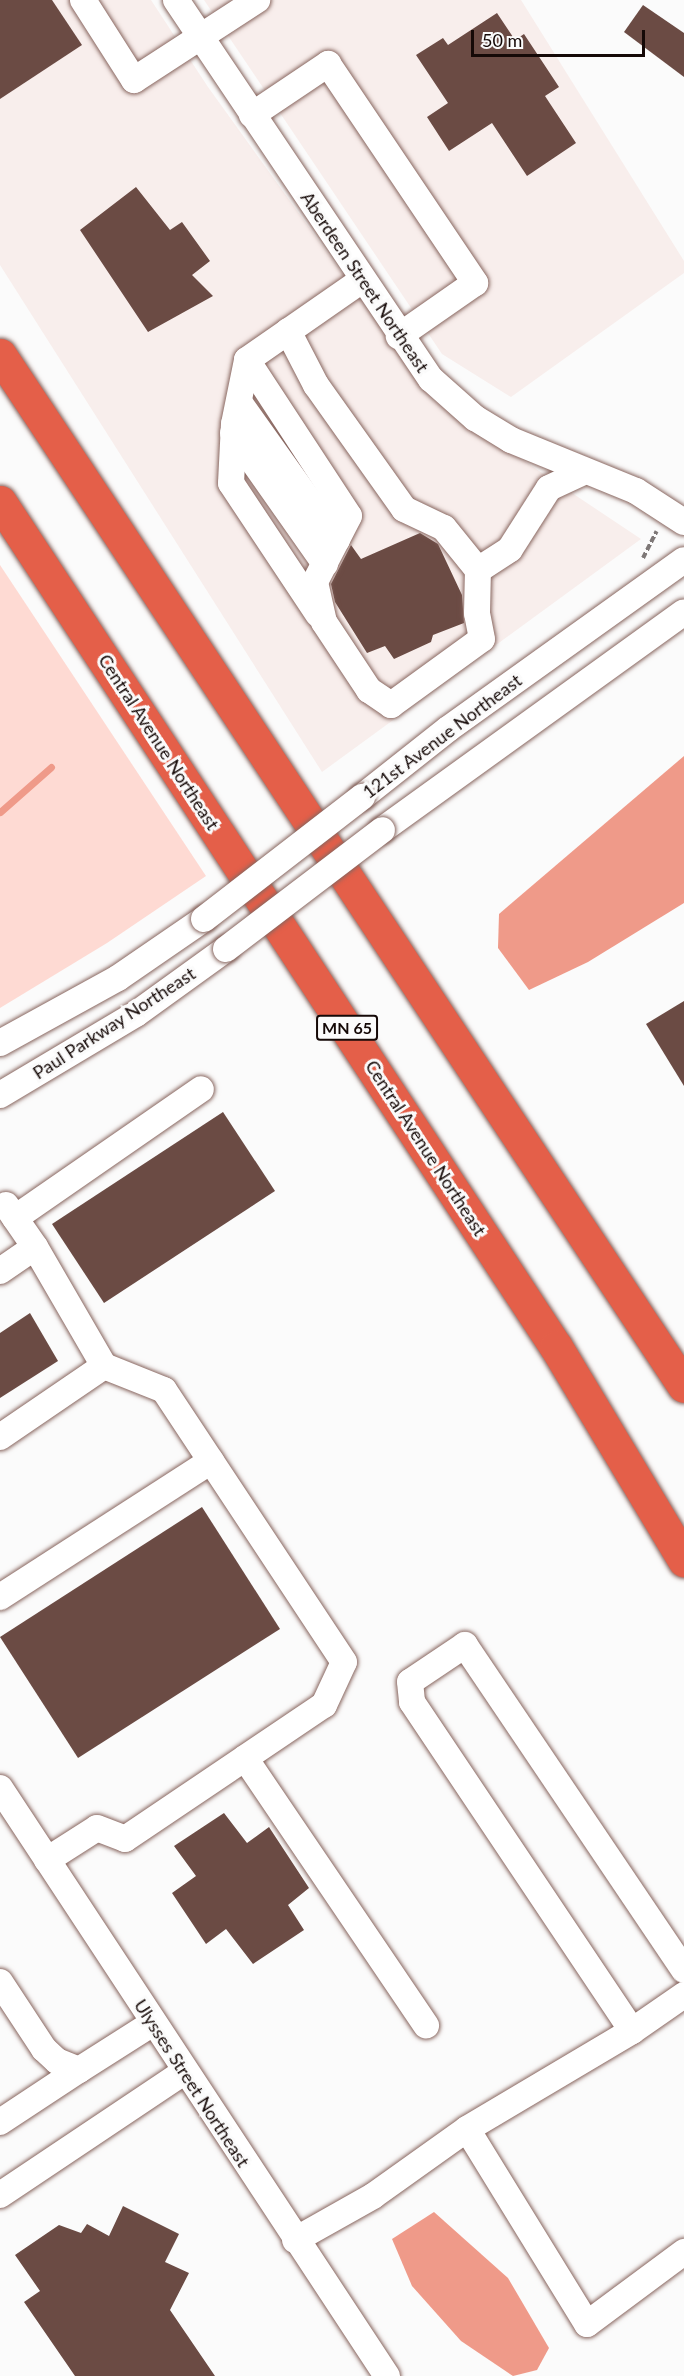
<!DOCTYPE html>
<html>
<head>
<meta charset="utf-8">
<style>
  body { margin:0 }
  #map { position:relative; width:684px; height:2376px; overflow:hidden; background:#fbfbfb; font-family:Lato,sans-serif }
  div>[style] { position:absolute }
  .built>* { inset:0; background:#f8eeec }
  .green>* { inset:0; background:#fedad3 }
  .water>* { inset:0; background:#ef9a89 }
  .stream>* { height:7px; margin:-3.5px; padding:0 3.5px; transform-origin:3.5px; border-radius:3.5px; background:#ef9a89 }
  .building>* { inset:0; background:#6b4b44 }
  .path>* { height:4px; margin-top:-2px; transform-origin:0; background:repeating-linear-gradient(90deg,#7e7877 0 6px,transparent 0 9px) }
  .roads { filter:drop-shadow(0 0 2px #88665f) drop-shadow(0 0 2px #88665f) }
  .minor>* { height:26px; margin:-13px; padding:0 13px; transform-origin:13px; border-radius:13px; background:#fff }
  .highway>* { height:33px; margin:-16.5px; padding:0 16.5px; transform-origin:16.5px; border-radius:16.5px; background:#e45f49 }
  .bridges { filter:drop-shadow(0 0 2px #88665f) drop-shadow(0 0 2px #88665f) }
  .minor-bridge>* { height:26px; margin:-13px; padding:0 13px; transform-origin:13px; border-radius:13px; background:#fff }
  span { translate:-50% -50%; white-space:nowrap; text-align:center; line-height:1.15; -webkit-text-stroke:6px #fbfbfb; paint-order:stroke }
  .shield-label span { padding:2px 4px; background:#fbfbfb; border:2px solid; border-radius:4px; -webkit-text-stroke-width:0 }
  .shield-label { font-size:16px; color:#150907; font-weight:700 }
  .street-label { font-size:18px; color:#150907 }
  .scale { position:absolute; left:471px; top:30px; width:174px; height:27px; box-sizing:border-box; border:3px solid #150907; border-top:0; padding-left:8px; font-size:18px; line-height:21px; white-space:nowrap; color:#150907; -webkit-text-stroke:4px #fbfbfb; paint-order:stroke }
</style>
</head>
<body>
<div id="map">
  <div class="built">
    <i style="clip-path:polygon(0 0,151px 0,208px 87px,434px 401px,641px 539px,322px 772px,0 265px)"></i>
    <i style="clip-path:polygon(204px 0,521px 0,684px 261px,684px 273px,511px 397px,442px 354px)"></i>
  </div>
  <div class="green">
    <i style="clip-path:polygon(0 565px,206px 876px,107px 943px,0 1008px)"></i>
  </div>
  <div class="water">
    <i style="clip-path:polygon(684px 756px,684px 903px,588px 962px,529px 990px,498px 948px,499px 914px)"></i>
    <i style="clip-path:polygon(434px 2212px,508px 2278px,549px 2348px,537px 2370px,513px 2376px,461px 2341px,412px 2286px,392px 2239px)"></i>
  </div>
  <div class="stream">
    <i style="left:0;top:812px;width:68px;rotate:-41.4deg"></i>
  </div>
  <div class="building">
    <i style="clip-path:polygon(0 0,52px 0,82px 45px,0 99px)"></i>
    <i style="clip-path:polygon(643px 5px,684px 33px,684px 77px,624px 32px)"></i>
    <i style="clip-path:polygon(497px 13px,515px 40px,524px 34px,559px 87px,545px 96px,576px 143px,527px 176px,492px 123px,449px 151px,427px 117px,448px 103px,416px 55px,443px 38px,448px 45px)"></i>
    <i style="clip-path:polygon(136px 187px,170px 230px,182px 222px,210px 261px,192px 275px,213px 296px,148px 332px,80px 230px)"></i>
    <i style="clip-path:polygon(420px 533px,438px 544px,462px 595px,464px 623px,433px 635px,431px 642px,394px 659px,385px 646px,367px 653px,335px 602px,331px 584px,351px 545px,361px 559px)"></i>
    <i style="clip-path:polygon(684px 1001px,684px 1086px,646px 1024px)"></i>
    <i style="clip-path:polygon(223px 1112px,275px 1191px,104px 1303px,52px 1224px)"></i>
    <i style="clip-path:polygon(30px 1313px,58px 1361px,0 1398px,0 1333px)"></i>
    <i style="clip-path:polygon(202px 1507px,280px 1629px,78px 1758px,0 1637px)"></i>
    <i style="clip-path:polygon(224px 1813px,247px 1843px,269px 1827px,309px 1888px,288px 1905px,304px 1930px,253px 1964px,226px 1929px,206px 1944px,172px 1893px,196px 1876px,174px 1846px)"></i>
    <i style="clip-path:polygon(123px 2206px,179px 2234px,165px 2262px,189px 2273px,170px 2310px,215px 2376px,75px 2376px,24px 2302px,40px 2291px,15px 2255px,59px 2225px,81px 2233px,87px 2224px,109px 2236px)"></i>
  </div>
  <div class="path">
    <i style="left:643px;top:558px;width:30px;rotate:-63deg"></i>
  </div>
  <div class="roads">
    <div class="minor">
      <i style="left:83px;top:0;width:95px;rotate:57.5deg"></i>
      <i style="left:134px;top:80px;width:147px;rotate:-33deg"></i>
      <i style="left:176px;top:0;width:457px;rotate:56.1deg"></i>
      <i style="left:431px;top:379px;width:59px;rotate:41.6deg"></i>
      <i style="left:475px;top:418px;width:42px;rotate:31.4deg"></i>
      <i style="left:511px;top:440px;width:135px;rotate:22.2deg"></i>
      <i style="left:636px;top:491px;width:57px;rotate:32.9deg"></i>
      <i style="left:252px;top:115px;width:92px;rotate:-33.9deg"></i>
      <i style="left:328px;top:64px;width:264px;rotate:56.1deg"></i>
      <i style="left:475px;top:283px;width:93px;rotate:145.1deg"></i>
      <i style="left:288px;top:331px;width:61px;rotate:62.6deg"></i>
      <i style="left:316px;top:385px;width:152px;rotate:54.6deg"></i>
      <i style="left:404px;top:509px;width:44px;rotate:25.4deg"></i>
      <i style="left:444px;top:528px;width:54px;rotate:51deg"></i>
      <i style="left:247px;top:360px;width:186px;rotate:56.8deg"></i>
      <i style="left:349px;top:516px;width:74px;rotate:117.3deg"></i>
      <i style="left:315px;top:582px;width:41px;rotate:77.3deg"></i>
      <i style="left:324px;top:622px;width:82px;rotate:56.5deg"></i>
      <i style="left:369px;top:690px;width:27px;rotate:34deg"></i>
      <i style="left:391px;top:705px;width:112px;rotate:-36deg"></i>
      <i style="left:482px;top:639px;width:26px;rotate:-101deg"></i>
      <i style="left:477px;top:613px;width:43px;rotate:-88.7deg"></i>
      <i style="left:478px;top:570px;width:38px;rotate:-33deg"></i>
      <i style="left:510px;top:549px;width:72px;rotate:-57.4deg"></i>
      <i style="left:549px;top:488px;width:38px;rotate:-25deg"></i>
      <i style="left:239px;top:402px;width:169px;rotate:54.6deg"></i>
      <i style="left:233px;top:433px;width:160px;rotate:54.9deg"></i>
      <i style="left:318px;top:614px;width:157px;rotate:-123.6deg"></i>
      <i style="left:231px;top:483px;width:59px;rotate:-87.1deg"></i>
      <i style="left:234px;top:424px;width:65px;rotate:-78.5deg"></i>
      <i style="left:247px;top:360px;width:140px;rotate:-34.8deg"></i>
      <i style="left:362px;top:797px;width:110px;rotate:-38.3deg"></i>
      <i style="left:448px;top:729px;width:290px;rotate:-35.6deg"></i>
      <i style="left:382px;top:830px;width:372px;rotate:-35.8deg"></i>
      <i style="left:0;top:1043px;width:135px;rotate:-28.8deg"></i>
      <i style="left:118px;top:978px;width:104px;rotate:-34.5deg"></i>
      <i style="left:0;top:1095px;width:158px;rotate:-30.8deg"></i>
      <i style="left:136px;top:1014px;width:111px;rotate:-35.8deg"></i>
      <i style="left:15px;top:1218px;width:226px;rotate:-34.7deg"></i>
      <i style="left:0;top:1271px;width:42px;rotate:-34.4deg"></i>
      <i style="left:0;top:1437px;width:126px;rotate:-34.3deg"></i>
      <i style="left:104px;top:1366px;width:138px;rotate:-120.1deg"></i>
      <i style="left:35px;top:1247px;width:51px;rotate:-124.6deg"></i>
      <i style="left:0;top:1597px;width:251px;rotate:-32.8deg"></i>
      <i style="left:245px;top:1758px;width:323px;rotate:55.9deg"></i>
      <i style="left:0;top:1788px;width:704px;rotate:56.65deg"></i>
      <i style="left:47px;top:1860px;width:59px;rotate:-32.6deg"></i>
      <i style="left:97px;top:1828px;width:30px;rotate:21deg"></i>
      <i style="left:125px;top:1839px;width:240px;rotate:-34deg"></i>
      <i style="left:324px;top:1705px;width:47px;rotate:-65.1deg"></i>
      <i style="left:344px;top:1662px;width:326px;rotate:-123.5deg"></i>
      <i style="left:164px;top:1390px;width:65px;rotate:-158.2deg"></i>
      <i style="left:684px;top:1970px;width:392px;rotate:-124deg"></i>
      <i style="left:465px;top:1645px;width:66px;rotate:146.1deg"></i>
      <i style="left:410px;top:1682px;width:20px;rotate:84deg"></i>
      <i style="left:412px;top:1702px;width:396px;rotate:56.2deg"></i>
      <i style="left:632px;top:2031px;width:63px;rotate:-34.7deg"></i>
      <i style="left:0;top:1982px;width:80px;rotate:56.7deg"></i>
      <i style="left:44px;top:2049px;width:18px;rotate:43deg"></i>
      <i style="left:57px;top:2061px;width:24px;rotate:22deg"></i>
      <i style="left:79px;top:2070px;width:88px;rotate:-32.4deg"></i>
      <i style="left:0;top:2122px;width:95px;rotate:-33.4deg"></i>
      <i style="left:467px;top:2129px;width:192px;rotate:-30.7deg"></i>
      <i style="left:0;top:2195px;width:223px;rotate:-33.8deg"></i>
      <i style="left:295px;top:2240px;width:90px;rotate:-29.4deg"></i>
      <i style="left:373px;top:2196px;width:115px;rotate:-35.5deg"></i>
      <i style="left:467px;top:2129px;width:229px;rotate:58.4deg"></i>
      <i style="left:587px;top:2324px;width:121px;rotate:-36.6deg"></i>
    </div>
    <div class="highway">
      <i style="left:0;top:355px;width:1237px;rotate:56.44deg"></i>
      <i style="left:0;top:502px;width:1012px;rotate:56.66deg"></i>
      <i style="left:556px;top:1347px;width:249px;rotate:59deg"></i>
    </div>
  </div>
  <div class="bridges">
    <div class="minor-bridge">
      <i style="left:204px;top:919px;width:200px;rotate:-37.7deg"></i>
      <i style="left:226px;top:949px;width:196px;rotate:-37.3deg"></i>
    </div>
  </div>
  <div class="shield-label">
    <span style="left:347px;top:1028px">MN 65</span>
  </div>
  <div class="street-label">
    <span style="left:365px;top:282px;rotate:56deg">Aberdeen Street Northeast</span>
    <span style="left:442px;top:736px;rotate:-37deg">121st Avenue Northeast</span>
    <span style="left:159px;top:742px;rotate:57deg">Central Avenue Northeast</span>
    <span style="left:114px;top:1023px;rotate:-33deg">Paul Parkway Northeast</span>
    <span style="left:426px;top:1148px;rotate:57deg">Central Avenue Northeast</span>
    <span style="left:192px;top:2083px;rotate:57deg">Ulysses Street Northeast</span>
  </div>
  <div class="scale">50 m</div>
</div>
</body>
</html>
